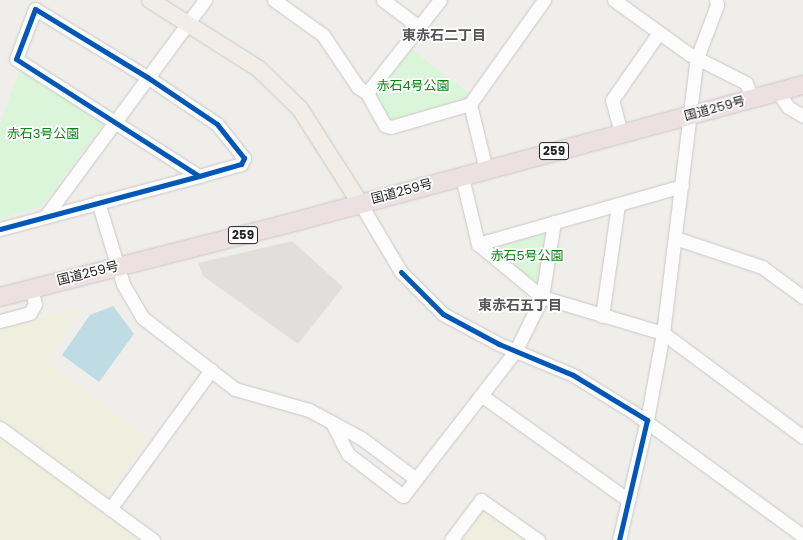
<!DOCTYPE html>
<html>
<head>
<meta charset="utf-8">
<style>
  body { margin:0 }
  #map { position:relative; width:803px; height:540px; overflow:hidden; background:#f0eeeb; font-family:Poppins,"Noto Sans JP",sans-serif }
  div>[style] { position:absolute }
  .farmland>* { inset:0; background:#efefdf }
  .park>* { inset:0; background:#daf5da }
  .parking>* { inset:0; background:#e0dfde }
  .water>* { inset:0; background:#bfdbe3 }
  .roads { filter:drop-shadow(0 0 1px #c9c8c7) drop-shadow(0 0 1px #c9c8c7) }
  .minor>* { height:13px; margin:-6.5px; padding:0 6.5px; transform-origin:6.5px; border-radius:6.5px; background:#fdfcfc }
  .major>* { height:16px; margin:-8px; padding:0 8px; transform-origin:8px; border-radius:8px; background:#f3ede7 }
  .highway>* { height:18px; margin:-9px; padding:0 9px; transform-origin:9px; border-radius:9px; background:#ece0e2 }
  .cycleway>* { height:5px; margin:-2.5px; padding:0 2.5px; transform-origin:2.5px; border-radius:2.5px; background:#0057b8 }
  span { translate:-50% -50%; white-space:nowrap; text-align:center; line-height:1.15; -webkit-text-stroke:3.5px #fff; paint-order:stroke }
  .shield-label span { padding:1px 3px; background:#fff; border:1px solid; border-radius:3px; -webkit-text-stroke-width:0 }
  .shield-label { font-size:12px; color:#222; font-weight:700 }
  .park-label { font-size:13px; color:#0c8416 }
  .street-label { font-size:13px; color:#222 }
  .neighbourhood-label { font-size:14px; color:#555; font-weight:700 }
</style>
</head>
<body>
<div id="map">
  <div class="farmland">
    <i style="clip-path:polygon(86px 305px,46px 361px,148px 438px,97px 509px,138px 540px,0 540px,0 330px)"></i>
    <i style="clip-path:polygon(484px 508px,527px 540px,460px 540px)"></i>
  </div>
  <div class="park">
    <i style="clip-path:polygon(409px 47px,472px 95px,465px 101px,390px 120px,373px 91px)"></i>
    <i style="clip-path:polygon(20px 68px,105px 122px,41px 207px,0 219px,0 123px)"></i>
    <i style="clip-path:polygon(547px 232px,541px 291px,488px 248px)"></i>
  </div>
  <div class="parking">
    <i style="clip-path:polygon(292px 241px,343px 287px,298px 344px,203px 276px,198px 263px)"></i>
  </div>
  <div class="water">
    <i style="clip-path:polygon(113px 306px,134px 334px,99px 382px,62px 355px,90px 315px)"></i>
  </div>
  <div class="roads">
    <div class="minor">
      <i style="left:274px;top:0;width:60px;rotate:35.5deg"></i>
      <i style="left:323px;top:35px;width:63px;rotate:56.1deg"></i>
      <i style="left:358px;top:87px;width:11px;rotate:34deg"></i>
      <i style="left:367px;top:93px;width:37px;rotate:61deg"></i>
      <i style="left:385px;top:125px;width:6px;rotate:18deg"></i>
      <i style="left:391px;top:127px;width:82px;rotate:-16.2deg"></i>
      <i style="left:470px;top:104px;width:128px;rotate:-54.6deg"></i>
      <i style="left:383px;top:0;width:45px;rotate:36.9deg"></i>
      <i style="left:614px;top:0;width:92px;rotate:35.8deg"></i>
      <i style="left:689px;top:54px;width:64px;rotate:27deg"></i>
      <i style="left:746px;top:83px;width:17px;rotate:69deg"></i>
      <i style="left:778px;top:92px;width:18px;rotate:56deg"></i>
      <i style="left:788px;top:107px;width:17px;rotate:31deg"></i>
      <i style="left:367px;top:93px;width:118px;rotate:-51.9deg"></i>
      <i style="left:470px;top:104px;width:68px;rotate:76.4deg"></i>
      <i style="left:621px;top:133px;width:34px;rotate:-105deg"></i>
      <i style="left:612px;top:100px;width:80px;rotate:-55.1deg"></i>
      <i style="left:462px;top:177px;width:69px;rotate:76.6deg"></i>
      <i style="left:478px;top:244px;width:83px;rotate:39.6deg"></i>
      <i style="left:542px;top:297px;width:126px;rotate:16.6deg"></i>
      <i style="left:663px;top:333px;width:174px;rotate:36.6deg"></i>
      <i style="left:98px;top:202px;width:86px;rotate:73deg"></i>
      <i style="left:123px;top:284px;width:39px;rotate:60deg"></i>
      <i style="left:143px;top:318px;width:116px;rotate:37.7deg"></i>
      <i style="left:235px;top:389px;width:77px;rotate:15.8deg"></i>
      <i style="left:309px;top:410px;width:59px;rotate:28.3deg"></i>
      <i style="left:361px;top:438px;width:69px;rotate:36.7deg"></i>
      <i style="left:416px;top:479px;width:21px;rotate:127deg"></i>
      <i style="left:403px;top:496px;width:69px;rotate:-142.6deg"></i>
      <i style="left:348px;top:454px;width:34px;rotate:-117deg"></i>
      <i style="left:360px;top:203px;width:80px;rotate:59.3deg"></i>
      <i style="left:401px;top:272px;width:59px;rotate:45deg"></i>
      <i style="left:443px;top:314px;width:64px;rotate:28.2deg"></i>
      <i style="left:499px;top:344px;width:80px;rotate:22.7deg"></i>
      <i style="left:573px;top:375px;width:70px;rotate:31.7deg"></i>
      <i style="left:633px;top:412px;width:210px;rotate:36.1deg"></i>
      <i style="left:45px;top:217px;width:270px;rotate:-53.6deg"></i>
      <i style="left:0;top:229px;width:206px;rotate:-14.9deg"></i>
      <i style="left:199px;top:176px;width:44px;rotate:-15.9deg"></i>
      <i style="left:241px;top:164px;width:7px;rotate:-63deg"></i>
      <i style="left:244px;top:158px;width:43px;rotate:-128.5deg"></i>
      <i style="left:217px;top:124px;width:84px;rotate:-146.1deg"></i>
      <i style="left:147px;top:77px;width:131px;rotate:-148.7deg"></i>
      <i style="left:35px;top:9px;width:53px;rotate:110.8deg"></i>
      <i style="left:16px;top:59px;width:217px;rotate:32.6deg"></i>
      <i style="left:675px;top:238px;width:92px;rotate:18.4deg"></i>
      <i style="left:762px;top:267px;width:51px;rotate:36.2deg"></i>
      <i style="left:478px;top:244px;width:212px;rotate:-15.9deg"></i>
      <i style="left:602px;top:316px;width:112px;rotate:-81.8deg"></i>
      <i style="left:0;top:321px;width:31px;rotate:-15deg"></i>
      <i style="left:30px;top:313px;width:10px;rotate:-61deg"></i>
      <i style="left:35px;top:304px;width:16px;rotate:-104deg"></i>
      <i style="left:481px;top:395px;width:181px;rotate:35.5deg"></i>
      <i style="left:0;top:428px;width:190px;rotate:36.2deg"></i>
      <i style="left:416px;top:479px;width:163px;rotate:-52.2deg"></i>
      <i style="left:516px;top:350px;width:59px;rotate:-63.9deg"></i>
      <i style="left:542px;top:297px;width:76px;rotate:-80.9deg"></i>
      <i style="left:110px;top:509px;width:172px;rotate:-54deg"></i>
      <i style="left:451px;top:540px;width:50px;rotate:-53.1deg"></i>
      <i style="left:481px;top:500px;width:70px;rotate:35.1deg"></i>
      <i style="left:619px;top:540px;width:123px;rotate:-76.9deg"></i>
      <i style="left:647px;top:420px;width:88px;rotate:-79.6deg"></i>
      <i style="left:663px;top:333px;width:277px;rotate:-83deg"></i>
      <i style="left:697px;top:58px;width:57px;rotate:-69.3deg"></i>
      <i style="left:717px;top:5px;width:5px;rotate:-101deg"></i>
    </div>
    <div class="major">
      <i style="left:150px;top:0;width:129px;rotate:32.3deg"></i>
      <i style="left:259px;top:69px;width:57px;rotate:44.3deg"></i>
      <i style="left:300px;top:109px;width:112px;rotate:57.4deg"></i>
    </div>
    <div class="highway">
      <i style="left:0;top:297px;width:288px;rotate:-14.3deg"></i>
      <i style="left:279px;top:226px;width:543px;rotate:-15.06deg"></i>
    </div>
  </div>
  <div class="cycleway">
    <i style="left:0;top:229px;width:206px;rotate:-14.9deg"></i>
    <i style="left:199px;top:176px;width:44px;rotate:-15.9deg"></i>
    <i style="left:241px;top:164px;width:7px;rotate:-63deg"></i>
    <i style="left:244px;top:158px;width:43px;rotate:-128.5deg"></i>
    <i style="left:217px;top:124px;width:84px;rotate:-146.1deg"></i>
    <i style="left:147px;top:77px;width:131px;rotate:-148.7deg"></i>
    <i style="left:35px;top:9px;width:53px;rotate:110.8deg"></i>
    <i style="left:16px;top:59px;width:217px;rotate:32.6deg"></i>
    <i style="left:401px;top:272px;width:59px;rotate:45deg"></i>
    <i style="left:443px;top:314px;width:64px;rotate:28.2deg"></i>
    <i style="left:499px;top:344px;width:80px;rotate:22.7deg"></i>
    <i style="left:573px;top:375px;width:87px;rotate:31.3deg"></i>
    <i style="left:647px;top:420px;width:123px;rotate:103.1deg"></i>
  </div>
  <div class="shield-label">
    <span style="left:554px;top:151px">259</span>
    <span style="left:243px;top:235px">259</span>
  </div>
  <div class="park-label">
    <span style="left:413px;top:86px">赤石4号公園</span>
    <span style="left:43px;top:134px">赤石3号公園</span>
    <span style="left:527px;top:256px">赤石5号公園</span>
  </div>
  <div class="street-label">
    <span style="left:715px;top:109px;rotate:-15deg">国道259号</span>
    <span style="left:402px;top:192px;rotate:-15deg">国道259号</span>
    <span style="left:88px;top:274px;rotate:-14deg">国道259号</span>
  </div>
  <div class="neighbourhood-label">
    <span style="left:444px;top:35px">東赤石二丁目</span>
    <span style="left:520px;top:305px">東赤石五丁目</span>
  </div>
</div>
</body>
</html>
